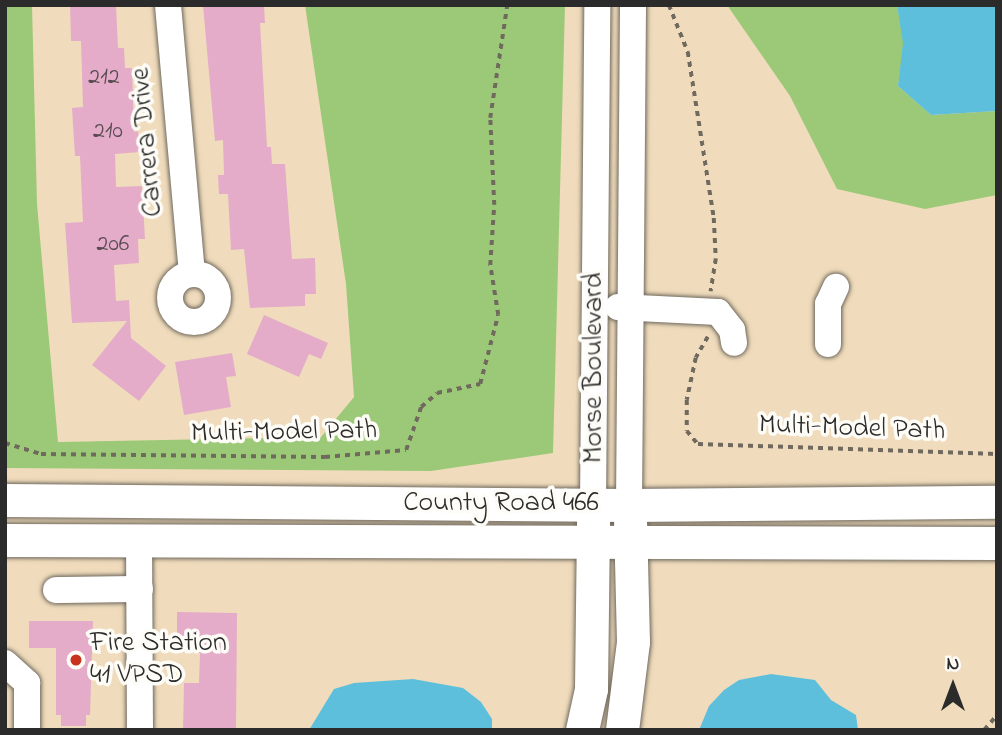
<!DOCTYPE html>
<html>
<head>
<meta charset="utf-8">
<style>
  body { margin:0 }
  #map { position:relative; width:1002px; height:735px; overflow:hidden; background:#f0dcbc; font-family:"Indie Flower",sans-serif }
  div>[style] { position:absolute }
  .green>* { inset:0; background:#9bc977 }
  .water>* { inset:0; background:#5dbfdb }
  .building>* { inset:0; background:#e4acc8 }
  .path>* { height:3.5px; margin-top:-1.75px; transform-origin:0; background:repeating-linear-gradient(90deg,#70695e 0 5px,transparent 0 10px) }
  .roads { filter:drop-shadow(0 0 2px #70695e) drop-shadow(0 0 2px #70695e) }
  .minor>* { height:26px; margin:-13px; padding:0 13px; transform-origin:13px; border-radius:13px; background:#fff }
  .minor>.ring { margin:-13px; padding:0; box-sizing:content-box; background:none; border:26px solid #fff; border-radius:50% }
  .major>* { height:33px; margin:-16.5px; padding:0 16.5px; transform-origin:16.5px; border-radius:16.5px; background:#fff }
  .dots>* { width:19px; height:19px; translate:-50% -50%; box-sizing:border-box; border:4px solid #fdfcf7; border-radius:50% }
  span { translate:-50% -50%; white-space:nowrap; text-align:center; line-height:1.15; -webkit-text-stroke:7px #fdfcf7; paint-order:stroke }
  .number-label { font-size:24px; color:#594b52 }
  .number-label span { -webkit-text-stroke-width:0 }
  .street-label { font-size:28px; color:#2b2b2b }
  .poi-label { font-size:28px; color:#2b2b2b }
  .left { translate:0 -50%; text-align:left }
  .frame { position:absolute; inset:0; border:7px solid #2b2b2b; pointer-events:none }
  .north { position:absolute; left:918px; top:651px; width:70px; height:70px; -webkit-text-stroke:5px #fdfcf7; paint-order:stroke; rotate:0deg; font-size:19px; font-weight:700; line-height:28px; text-align:center; color:#2b2b2b }
  .north::after { content:''; display:block; margin:auto; width:24px; height:32px; background:#2b2b2b; clip-path:polygon(50% 0,100% 100%,50% 72%,0 100%) }
</style>
</head>
<body>
<div id="map">
  <div class="green">
    <i style="clip-path:polygon(5px 5px,32px 5px,37px 204px,58px 442px,321px 437px,354px 397px,346px 284px,305px 5px,565px 5px,553px 453px,431px 471px,5px 468px)"></i>
    <i style="clip-path:polygon(727px 5px,897px 5px,904px 43px,898px 86px,931px 115px,997px 111px,997px 195px,925px 209px,837px 189px,790px 96px)"></i>
  </div>
  <div class="water">
    <i style="clip-path:polygon(897px 5px,997px 5px,997px 111px,931px 115px,898px 86px,903px 43px)"></i>
    <i style="clip-path:polygon(771px 674px,815px 680px,831px 700px,856px 715px,858px 730px,699px 730px,709px 706px,724px 690px,739px 680px)"></i>
    <i style="clip-path:polygon(413px 679px,463px 688px,481px 702px,492px 719px,492px 730px,309px 730px,334px 689px,354px 683px)"></i>
  </div>
  <div class="building">
    <i style="clip-path:polygon(70px 5px,116px 5px,118px 48px,124px 48px,125px 68px,132px 68px,134px 132px,138px 131px,140px 152px,115px 154px,116px 187px,142px 186px,145px 239px,138px 239px,139px 263px,114px 265px,116px 301px,129px 300px,131px 338px,166px 366px,139px 401px,92px 365px,127px 321px,72px 323px,65px 223px,83px 222px,80px 156px,75px 156px,72px 108px,83px 107px,81px 41px,71px 41px)"></i>
    <i style="clip-path:polygon(203px 5px,264px 5px,265px 23px,260px 23px,267px 147px,271px 147px,272px 164px,285px 164px,292px 259px,315px 258px,316px 294px,305px 294px,305px 306px,250px 308px,244px 249px,231px 250px,228px 194px,219px 194px,218px 175px,224px 175px,223px 140px,215px 141px)"></i>
    <i style="clip-path:polygon(264px 315px,328px 343px,321px 359px,309px 354px,299px 377px,247px 354px)"></i>
    <i style="clip-path:polygon(232px 353px,236px 376px,226px 377px,231px 407px,184px 415px,175px 362px)"></i>
    <i style="clip-path:polygon(177px 612px,237px 613px,236px 730px,183px 730px,184px 683px,199px 683px,200px 653px,177px 652px)"></i>
    <i style="clip-path:polygon(29px 621px,93px 621px,90px 715px,86px 715px,86px 726px,61px 726px,61px 715px,56px 715px,56px 648px,29px 648px)"></i>
  </div>
  <div class="path">
    <i style="left:669px;top:5px;width:51px;rotate:68deg"></i>
    <i style="left:688px;top:52px;width:168px;rotate:81.1deg"></i>
    <i style="left:714px;top:218px;width:41px;rotate:87.2deg"></i>
    <i style="left:716px;top:259px;width:33px;rotate:99deg"></i>
    <i style="left:708px;top:337px;width:24px;rotate:120deg"></i>
    <i style="left:696px;top:358px;width:43px;rotate:102.1deg"></i>
    <i style="left:687px;top:400px;width:31px;rotate:90deg"></i>
    <i style="left:687px;top:431px;width:17px;rotate:50deg"></i>
    <i style="left:698px;top:444px;width:299px;rotate:1.9deg"></i>
    <i style="left:5px;top:443px;width:38px;rotate:17deg"></i>
    <i style="left:41px;top:454px;width:284px;rotate:0.6deg"></i>
    <i style="left:325px;top:457px;width:81px;rotate:-4.9deg"></i>
    <i style="left:406px;top:450px;width:46px;rotate:-70.8deg"></i>
    <i style="left:421px;top:407px;width:21px;rotate:-41deg"></i>
    <i style="left:437px;top:393px;width:44px;rotate:-11.8deg"></i>
    <i style="left:480px;top:384px;width:71px;rotate:-75.4deg"></i>
    <i style="left:498px;top:315px;width:51px;rotate:-99.1deg"></i>
    <i style="left:490px;top:265px;width:60px;rotate:-86.2deg"></i>
    <i style="left:494px;top:205px;width:87px;rotate:-92.6deg"></i>
    <i style="left:490px;top:118px;width:114px;rotate:-81.4deg"></i>
    <i style="left:984px;top:730px;width:20px;rotate:-49deg"></i>
  </div>
  <div class="roads">
    <div class="minor">
      <i style="left:168px;top:5px;width:270px;rotate:84.9deg"></i>
      <i class="ring" style="left:170px;top:274px;width:22px;height:22px"></i>
      <i style="left:618px;top:307px;width:100px;rotate:2.9deg"></i>
      <i style="left:718px;top:312px;width:23px;rotate:52deg"></i>
      <i style="left:732px;top:330px;width:13px;rotate:81deg"></i>
      <i style="left:828px;top:344px;width:40px;rotate:-90deg"></i>
      <i style="left:828px;top:304px;width:19px;rotate:-65deg"></i>
      <i style="left:593px;top:504px;width:499px;rotate:-89.5deg"></i>
      <i style="left:629px;top:505px;width:500px;rotate:-89.54deg"></i>
      <i style="left:139px;top:540px;width:190px;rotate:89.7deg"></i>
      <i style="left:56px;top:590px;width:84px;rotate:-0.7deg"></i>
      <i style="left:5px;top:663px;width:30px;rotate:42deg"></i>
      <i style="left:27px;top:683px;width:47px;rotate:90deg"></i>
    </div>
    <div class="major">
      <i style="left:5px;top:500px;width:624px;rotate:0.46deg"></i>
      <i style="left:629px;top:505px;width:368px;rotate:-0.5deg"></i>
      <i style="left:5px;top:540px;width:992px;rotate:0.17deg"></i>
      <i style="left:582px;top:730px;width:42px;rotate:-77.6deg"></i>
      <i style="left:591px;top:689px;width:168px;rotate:-89.3deg"></i>
      <i style="left:622px;top:730px;width:89px;rotate:-82.9deg"></i>
      <i style="left:633px;top:642px;width:119px;rotate:-91.4deg"></i>
    </div>
  </div>
  <div class="dots">
    <i style="left:76px;top:660px;background:#c8321e"></i>
  </div>
  <div class="number-label">
    <span style="left:104px;top:78px">212</span>
    <span style="left:108px;top:132px">210</span>
    <span style="left:113px;top:245px">206</span>
  </div>
  <div class="street-label">
    <span style="left:148px;top:142px;rotate:-95deg">Carrera Drive</span>
    <span style="left:595px;top:368px;rotate:-90deg">Morse Boulevard</span>
    <span style="left:852px;top:429px;rotate:2deg">Multi-Model Path</span>
    <span style="left:284px;top:433px;rotate:-1deg">Multi-Model Path</span>
    <span style="left:501px;top:504px">County Road 466</span>
  </div>
  <div class="poi-label">
    <span class="left" style="left:90px;top:660px">Fire Station<br>41 VPSD</span>
  </div>
  <div class="frame"></div>
  <div class="north">N</div>
</div>
</body>
</html>
